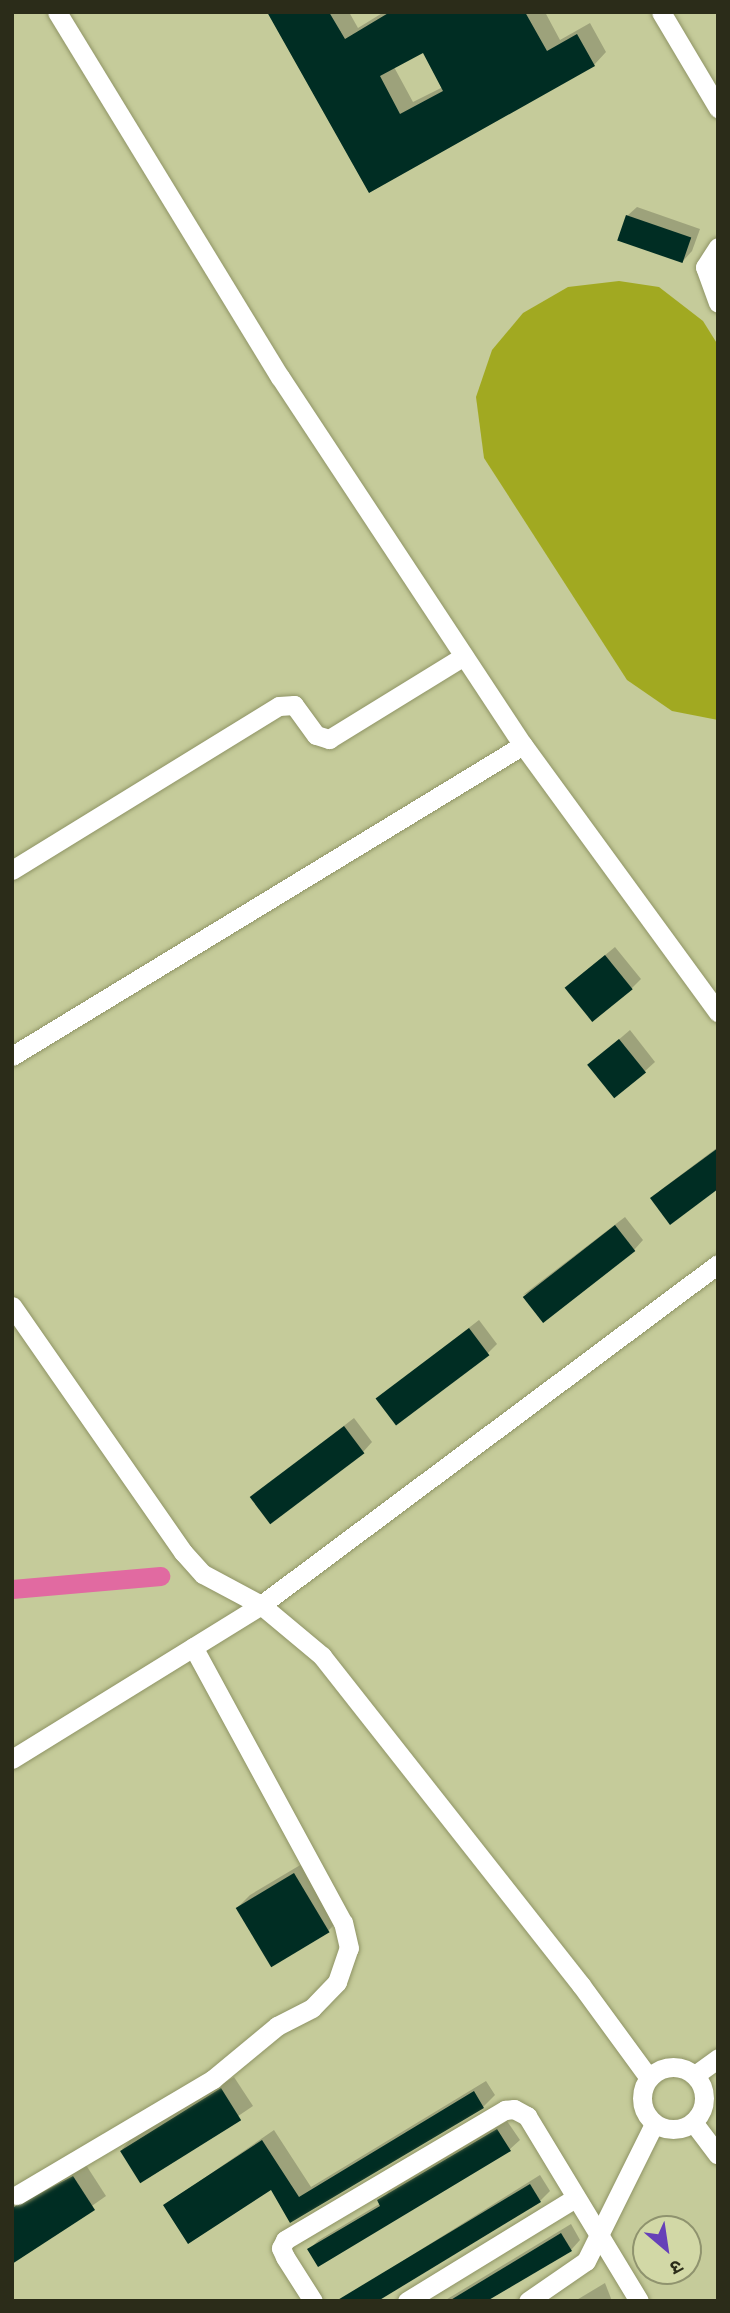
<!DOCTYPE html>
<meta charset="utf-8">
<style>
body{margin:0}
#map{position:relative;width:730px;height:2313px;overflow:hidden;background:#c5cb9a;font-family:"Crimson Pro","Noto Sans Devanagari",serif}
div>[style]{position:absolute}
.green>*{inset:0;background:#a1a921}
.shadow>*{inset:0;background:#0003}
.canal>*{height:19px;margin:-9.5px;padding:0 9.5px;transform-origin:9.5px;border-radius:9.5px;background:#e16aa1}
.building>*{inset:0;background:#002d23;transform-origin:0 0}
.roads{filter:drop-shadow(0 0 2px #8f9465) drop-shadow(0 0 2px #8f9465)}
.minor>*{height:19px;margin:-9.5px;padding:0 9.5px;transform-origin:9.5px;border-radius:9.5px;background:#fff}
.minor>.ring{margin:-9.5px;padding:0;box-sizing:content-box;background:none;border:19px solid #fff;border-radius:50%}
span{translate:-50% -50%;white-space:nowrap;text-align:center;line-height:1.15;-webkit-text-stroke:7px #d2d8a6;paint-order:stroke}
.frame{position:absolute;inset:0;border:14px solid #2b2c19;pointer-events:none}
.north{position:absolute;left:632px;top:2215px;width:70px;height:70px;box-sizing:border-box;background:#d2d8a6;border:2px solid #8f936e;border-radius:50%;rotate:151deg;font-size:19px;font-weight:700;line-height:28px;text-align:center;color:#2b2c19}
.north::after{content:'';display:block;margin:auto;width:24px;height:32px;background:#6640b8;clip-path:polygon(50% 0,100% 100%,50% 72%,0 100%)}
</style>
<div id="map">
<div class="green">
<div style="clip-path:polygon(619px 281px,659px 287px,703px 321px,718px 345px,718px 720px,672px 711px,627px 680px,484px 458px,476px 397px,492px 350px,523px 313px,568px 287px)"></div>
</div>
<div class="shadow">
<div style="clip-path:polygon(evenodd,269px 12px,349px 12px,358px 28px,384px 12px,545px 12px,560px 40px,590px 23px,606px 52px,594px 65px,370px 190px,269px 12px,424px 51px,443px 87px,413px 102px,394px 67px,424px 51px)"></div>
<div style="clip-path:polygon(637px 207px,700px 229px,692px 251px,683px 261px,627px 216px)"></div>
<div style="clip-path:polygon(615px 947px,641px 979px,632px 988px,577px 978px)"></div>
<div style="clip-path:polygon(630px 1030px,655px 1062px,645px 1071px,589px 1065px)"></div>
<div style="clip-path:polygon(718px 1147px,718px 1187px,652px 1198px,662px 1189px)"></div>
<div style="clip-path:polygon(625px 1217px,643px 1240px,634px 1250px,523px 1295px)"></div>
<div style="clip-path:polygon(479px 1320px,497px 1344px,488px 1353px,377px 1399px)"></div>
<div style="clip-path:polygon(354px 1418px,372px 1442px,363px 1452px,252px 1497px)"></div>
<div style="clip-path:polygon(307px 1861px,341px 1918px,328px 1931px,237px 1908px,250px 1895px)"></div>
<div style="clip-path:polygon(234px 2077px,253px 2106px,142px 2181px,122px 2149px,134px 2136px)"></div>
<div style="clip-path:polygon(486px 2081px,495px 2095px,483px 2107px,290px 2221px,271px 2188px,165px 2205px,274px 2130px,311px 2187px)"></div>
<div style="clip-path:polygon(507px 2121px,520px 2140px,510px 2149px,318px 2265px,309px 2249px,319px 2240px,381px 2203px,389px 2191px)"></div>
<div style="clip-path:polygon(86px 2165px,106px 2196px,12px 2262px,12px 2207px)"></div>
<div style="clip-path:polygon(540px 2175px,550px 2191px,540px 2201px,339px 2301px)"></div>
<div style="clip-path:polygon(571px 2224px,580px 2240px,571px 2250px,486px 2301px,444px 2301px)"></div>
<div style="clip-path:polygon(605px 2283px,612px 2301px,575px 2301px)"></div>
</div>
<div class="canal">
<div style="left:12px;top:1589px;width:149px;rotate:-5deg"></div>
</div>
<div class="building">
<div style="clip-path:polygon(evenodd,267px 12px,329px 12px,345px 39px,390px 12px,525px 12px,547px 51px,577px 34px,595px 66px,369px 193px,267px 12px,423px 53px,443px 91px,400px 114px,380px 76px,423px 53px)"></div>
<div style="left:626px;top:215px;width:69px;height:27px;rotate:19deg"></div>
<div style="left:605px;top:955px;width:44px;height:52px;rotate:51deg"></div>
<div style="left:619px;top:1039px;width:43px;height:41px;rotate:51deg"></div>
<div style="clip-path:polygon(718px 1148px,718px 1189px,670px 1225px,650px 1198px)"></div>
<div style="left:615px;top:1225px;width:33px;height:117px;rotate:52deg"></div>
<div style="left:469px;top:1328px;width:34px;height:117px;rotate:53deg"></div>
<div style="left:344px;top:1426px;width:34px;height:118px;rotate:53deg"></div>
<div style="left:294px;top:1873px;width:69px;height:68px;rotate:59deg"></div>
<div style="left:221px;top:2088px;width:38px;height:119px;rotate:58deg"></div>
<div style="clip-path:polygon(474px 2091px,484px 2108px,290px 2223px,271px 2190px,188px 2244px,163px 2205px,262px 2140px,299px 2197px)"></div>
<div style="clip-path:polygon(497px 2129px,511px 2151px,318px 2267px,307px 2249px,380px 2206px,377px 2200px)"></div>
<div style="clip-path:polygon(73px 2176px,95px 2210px,12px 2264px,12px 2208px)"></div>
<div style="clip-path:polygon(530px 2184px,541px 2202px,434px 2267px,378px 2301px,336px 2301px)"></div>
<div style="clip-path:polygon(561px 2233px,572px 2251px,487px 2301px,449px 2301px)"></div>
</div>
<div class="roads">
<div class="minor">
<div style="left:57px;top:12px;width:428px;rotate:58.6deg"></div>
<div style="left:280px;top:377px;width:441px;rotate:56.6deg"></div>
<div style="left:523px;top:745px;width:331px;rotate:53.9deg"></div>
<div style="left:661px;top:12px;width:112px;rotate:59.3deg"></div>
<div style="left:718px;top:247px;width:24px;rotate:123deg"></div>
<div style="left:705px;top:267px;width:38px;rotate:70deg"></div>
<div style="left:12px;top:870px;width:313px;rotate:-31.6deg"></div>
<div style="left:279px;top:706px;width:15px;rotate:-4deg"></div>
<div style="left:294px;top:705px;width:37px;rotate:54deg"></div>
<div style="left:316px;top:735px;width:14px;rotate:17deg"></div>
<div style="left:329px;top:739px;width:158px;rotate:-31.6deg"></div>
<div style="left:12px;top:1056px;width:598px;rotate:-31.33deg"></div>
<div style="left:12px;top:1306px;width:300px;rotate:55.2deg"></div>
<div style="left:183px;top:1552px;width:30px;rotate:48deg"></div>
<div style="left:203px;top:1574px;width:66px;rotate:28.1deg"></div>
<div style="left:261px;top:1605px;width:80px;rotate:39.9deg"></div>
<div style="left:322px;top:1656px;width:419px;rotate:51.8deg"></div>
<div style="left:581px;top:1985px;width:115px;rotate:53.8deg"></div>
<div style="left:12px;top:1759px;width:293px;rotate:-31.7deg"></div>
<div style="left:261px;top:1605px;width:570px;rotate:-36.73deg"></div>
<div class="ring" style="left:642px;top:2067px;width:43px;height:43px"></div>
<div style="left:695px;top:2075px;width:29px;rotate:-36deg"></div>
<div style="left:693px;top:2122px;width:41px;rotate:52.9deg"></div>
<div style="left:17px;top:2195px;width:228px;rotate:-30.6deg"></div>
<div style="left:213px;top:2079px;width:83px;rotate:-39.6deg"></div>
<div style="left:277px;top:2026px;width:39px;rotate:-27deg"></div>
<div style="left:312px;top:2008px;width:36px;rotate:-46deg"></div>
<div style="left:337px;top:1982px;width:36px;rotate:-71deg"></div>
<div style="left:349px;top:1948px;width:26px;rotate:-103deg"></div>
<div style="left:343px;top:1923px;width:314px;rotate:-118.5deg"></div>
<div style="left:313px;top:2301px;width:52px;rotate:-122.5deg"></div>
<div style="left:285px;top:2257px;width:10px;rotate:-114deg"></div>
<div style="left:281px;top:2248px;width:9px;rotate:-63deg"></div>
<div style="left:285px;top:2240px;width:256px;rotate:-30.6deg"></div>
<div style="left:505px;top:2110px;width:9px;rotate:-6deg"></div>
<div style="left:514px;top:2109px;width:15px;rotate:28deg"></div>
<div style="left:527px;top:2116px;width:216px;rotate:58.8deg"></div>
<div style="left:407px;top:2301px;width:197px;rotate:-31.5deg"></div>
<div style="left:528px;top:2301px;width:70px;rotate:-34.6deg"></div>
<div style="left:586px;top:2261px;width:153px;rotate:-63.6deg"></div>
</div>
</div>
<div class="frame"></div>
<div class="north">उ</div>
</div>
